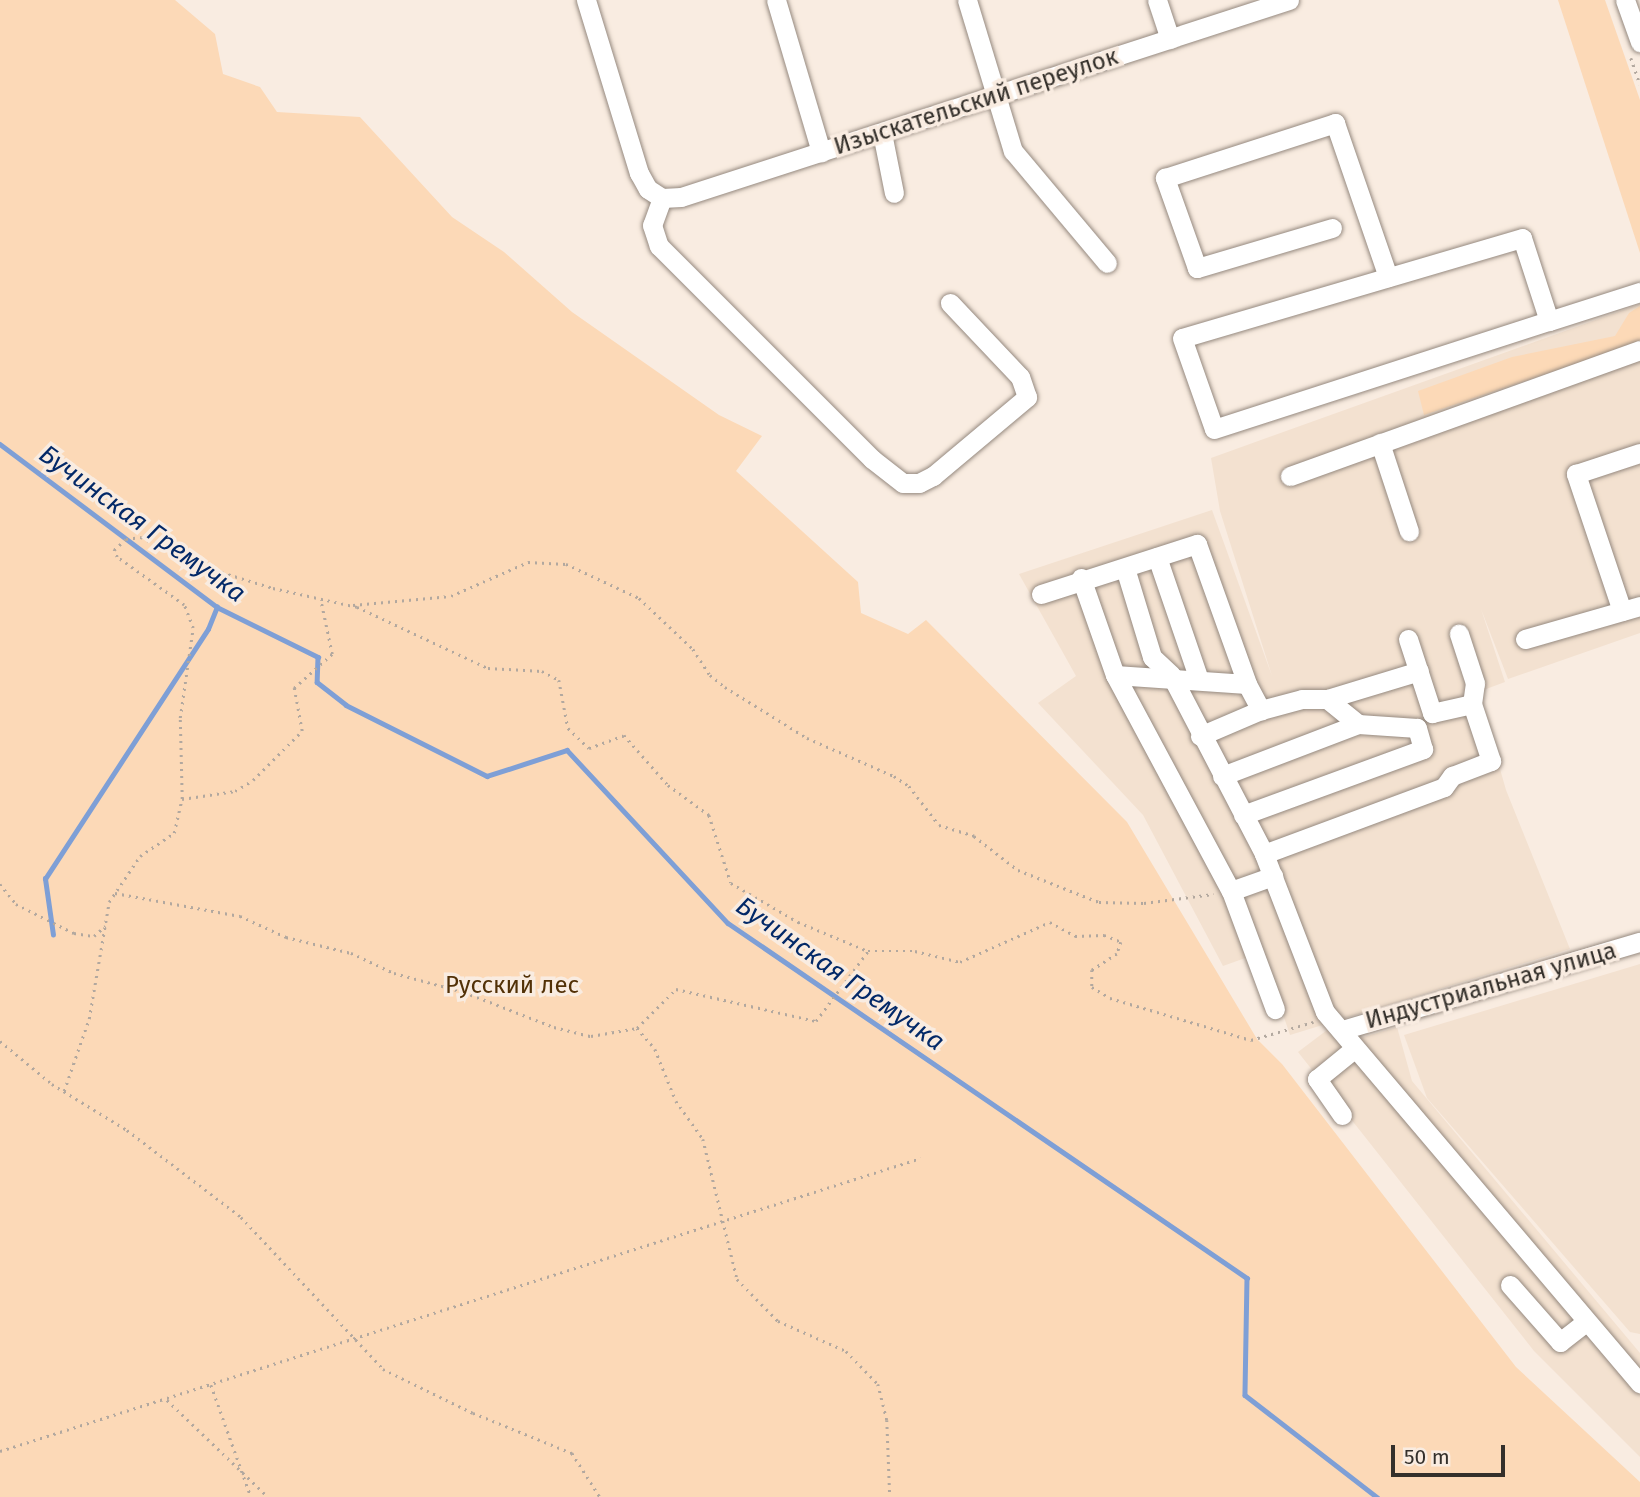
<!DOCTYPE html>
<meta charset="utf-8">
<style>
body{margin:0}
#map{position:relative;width:1640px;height:1497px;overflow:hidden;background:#f9ece1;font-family:"Fira Sans",sans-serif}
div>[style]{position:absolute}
.built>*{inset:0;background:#f3e1d0}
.green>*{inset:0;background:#fcd9b7}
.stream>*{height:4.5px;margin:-2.25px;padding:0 2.25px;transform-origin:2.25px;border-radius:2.25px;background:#7e9fd6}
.path>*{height:2.5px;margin-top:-1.25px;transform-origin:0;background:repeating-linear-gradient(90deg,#b2a89f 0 2px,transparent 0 7px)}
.roads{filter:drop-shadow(0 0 2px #95897f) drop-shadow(0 0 2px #95897f)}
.minor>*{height:19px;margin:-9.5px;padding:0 9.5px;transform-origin:9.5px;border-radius:9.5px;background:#fff}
span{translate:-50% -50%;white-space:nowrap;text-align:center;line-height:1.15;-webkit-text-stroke:7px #f9ece1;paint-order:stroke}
.street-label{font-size:24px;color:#34302b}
.park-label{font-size:24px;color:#523107}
.water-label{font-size:26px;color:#032968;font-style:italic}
.scale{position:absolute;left:1391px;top:1445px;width:114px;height:32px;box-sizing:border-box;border:4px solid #34302b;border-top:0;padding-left:9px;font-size:21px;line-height:24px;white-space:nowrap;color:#34302b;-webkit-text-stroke:5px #f9ece1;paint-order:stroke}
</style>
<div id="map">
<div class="built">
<div style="clip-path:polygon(1640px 304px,1640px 633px,1508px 679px,1481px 609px,1505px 682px,1478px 692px,1506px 790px,1570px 949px,1290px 1035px,1262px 952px,1223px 966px,1143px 815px,1038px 703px,1076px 676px,1019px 574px,1212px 510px,1272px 676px,1220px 511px,1211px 458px)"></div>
<div style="clip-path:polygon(1640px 964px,1640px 1334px,1630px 1332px,1427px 1098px,1404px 1035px)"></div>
<div style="clip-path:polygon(1331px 1027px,1344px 1043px,1397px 1027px,1412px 1081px,1640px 1353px,1640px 1457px,1534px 1351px,1298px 1052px)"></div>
</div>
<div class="green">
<div style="clip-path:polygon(0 0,175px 0,215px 34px,223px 74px,260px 87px,277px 112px,360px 117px,452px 217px,504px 252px,572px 312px,719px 415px,762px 436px,736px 471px,858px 582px,861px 613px,908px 634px,926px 620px,1127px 822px,1257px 1039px,1282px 1064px,1516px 1367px,1640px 1482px,1640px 1497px,0 1497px)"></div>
<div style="clip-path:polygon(1558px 0,1605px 0,1640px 100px,1640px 253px)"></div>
<div style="clip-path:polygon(1640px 306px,1640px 342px,1424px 415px,1418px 391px,1512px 357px,1615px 336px,1629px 313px)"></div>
</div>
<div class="stream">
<div style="left:0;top:444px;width:271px;rotate:36.9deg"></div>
<div style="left:217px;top:607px;width:113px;rotate:26.3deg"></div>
<div style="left:318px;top:657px;width:25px;rotate:92deg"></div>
<div style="left:317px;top:682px;width:37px;rotate:38deg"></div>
<div style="left:346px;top:705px;width:158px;rotate:26.7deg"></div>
<div style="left:487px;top:776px;width:84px;rotate:-18deg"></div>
<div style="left:567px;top:750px;width:236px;rotate:47.1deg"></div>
<div style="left:728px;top:923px;width:629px;rotate:34.37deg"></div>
<div style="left:1247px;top:1278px;width:117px;rotate:91deg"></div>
<div style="left:1245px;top:1395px;width:167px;rotate:37.7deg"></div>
<div style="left:53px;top:935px;width:57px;rotate:-98.1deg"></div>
<div style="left:45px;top:879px;width:298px;rotate:-56.9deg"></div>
<div style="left:208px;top:629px;width:24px;rotate:-68deg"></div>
</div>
<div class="path">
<div style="left:1631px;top:58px;width:28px;rotate:71deg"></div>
<div style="left:353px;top:605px;width:98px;rotate:-5.2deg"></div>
<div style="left:451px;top:596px;width:84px;rotate:-23.8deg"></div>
<div style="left:528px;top:562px;width:38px;rotate:3deg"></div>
<div style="left:566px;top:564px;width:81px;rotate:25deg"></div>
<div style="left:639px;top:598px;width:74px;rotate:43.4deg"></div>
<div style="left:693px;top:649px;width:31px;rotate:57deg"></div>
<div style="left:710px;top:675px;width:19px;rotate:39deg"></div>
<div style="left:725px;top:687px;width:97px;rotate:31.9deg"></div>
<div style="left:807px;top:738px;width:95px;rotate:23.6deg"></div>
<div style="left:894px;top:776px;width:18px;rotate:34deg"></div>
<div style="left:909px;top:786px;width:49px;rotate:52.4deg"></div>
<div style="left:939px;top:825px;width:37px;rotate:17deg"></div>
<div style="left:974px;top:836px;width:56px;rotate:37.7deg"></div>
<div style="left:1018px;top:870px;width:87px;rotate:21.6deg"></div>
<div style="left:1099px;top:902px;width:45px;rotate:1.3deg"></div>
<div style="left:1144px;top:903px;width:70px;rotate:-7.4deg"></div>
<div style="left:182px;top:799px;width:81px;rotate:-91.4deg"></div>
<div style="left:180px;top:718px;width:91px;rotate:-81.8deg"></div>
<div style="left:193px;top:628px;width:25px;rotate:-111deg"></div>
<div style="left:184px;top:605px;width:82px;rotate:-144.4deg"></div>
<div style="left:117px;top:557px;width:8px;rotate:-113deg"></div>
<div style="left:114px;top:550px;width:16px;rotate:-43deg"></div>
<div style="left:126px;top:539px;width:15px;rotate:-8deg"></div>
<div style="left:141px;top:537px;width:60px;rotate:26.6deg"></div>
<div style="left:195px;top:564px;width:82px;rotate:17.1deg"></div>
<div style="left:273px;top:588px;width:86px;rotate:12.7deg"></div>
<div style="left:357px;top:607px;width:145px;rotate:25deg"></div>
<div style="left:488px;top:668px;width:54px;rotate:3.2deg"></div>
<div style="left:542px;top:671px;width:19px;rotate:28deg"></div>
<div style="left:559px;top:680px;width:49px;rotate:79.4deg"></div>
<div style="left:568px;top:728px;width:29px;rotate:44deg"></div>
<div style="left:589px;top:748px;width:37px;rotate:-20deg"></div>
<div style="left:624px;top:735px;width:67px;rotate:48.7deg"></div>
<div style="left:668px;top:785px;width:51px;rotate:36.2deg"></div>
<div style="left:709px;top:815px;width:71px;rotate:72.1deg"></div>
<div style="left:731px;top:883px;width:78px;rotate:30.2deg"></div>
<div style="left:798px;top:922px;width:76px;rotate:22.5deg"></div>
<div style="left:0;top:884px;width:26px;rotate:51deg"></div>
<div style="left:16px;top:904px;width:65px;rotate:26.6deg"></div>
<div style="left:74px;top:933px;width:20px;rotate:9deg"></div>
<div style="left:94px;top:936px;width:15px;rotate:-42deg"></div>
<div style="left:115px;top:893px;width:127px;rotate:10.4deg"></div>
<div style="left:240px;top:916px;width:51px;rotate:24.5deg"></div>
<div style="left:286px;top:937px;width:67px;rotate:13.8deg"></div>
<div style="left:351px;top:953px;width:47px;rotate:24.9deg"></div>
<div style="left:394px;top:973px;width:73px;rotate:15.2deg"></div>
<div style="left:464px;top:992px;width:97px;rotate:21.3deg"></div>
<div style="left:554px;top:1027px;width:38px;rotate:14deg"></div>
<div style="left:591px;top:1036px;width:47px;rotate:-9.9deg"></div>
<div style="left:637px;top:1028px;width:55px;rotate:-45deg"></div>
<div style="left:676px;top:989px;width:144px;rotate:12.9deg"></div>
<div style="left:816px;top:1021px;width:87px;rotate:-53.4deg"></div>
<div style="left:868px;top:951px;width:47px"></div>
<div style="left:915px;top:951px;width:46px;rotate:13.7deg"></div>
<div style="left:960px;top:962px;width:98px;rotate:-24deg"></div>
<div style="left:1050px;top:922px;width:29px;rotate:29deg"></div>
<div style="left:1075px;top:936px;width:29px;rotate:-2deg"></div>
<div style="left:1104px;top:935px;width:18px;rotate:22deg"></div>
<div style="left:1121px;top:942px;width:13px;rotate:108deg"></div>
<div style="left:1117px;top:954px;width:30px;rotate:147deg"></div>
<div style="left:1092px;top:970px;width:17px;rotate:90deg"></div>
<div style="left:1092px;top:987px;width:21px;rotate:31deg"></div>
<div style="left:1110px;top:998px;width:147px;rotate:16.6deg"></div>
<div style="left:1251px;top:1040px;width:65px;rotate:-16.2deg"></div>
<div style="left:637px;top:1028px;width:28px;rotate:49deg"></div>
<div style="left:655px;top:1049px;width:56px;rotate:68deg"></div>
<div style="left:676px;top:1101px;width:47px;rotate:54.6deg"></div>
<div style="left:703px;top:1139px;width:144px;rotate:76.3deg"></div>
<div style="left:737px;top:1279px;width:59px;rotate:45.7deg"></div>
<div style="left:778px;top:1321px;width:74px;rotate:23.8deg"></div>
<div style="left:846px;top:1351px;width:46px;rotate:45.9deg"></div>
<div style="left:878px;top:1384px;width:37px;rotate:76deg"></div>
<div style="left:887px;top:1420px;width:77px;rotate:87.8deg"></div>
<div style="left:0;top:1041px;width:67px;rotate:39.6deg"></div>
<div style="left:52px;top:1084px;width:88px;rotate:31.5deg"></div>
<div style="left:127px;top:1130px;width:143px;rotate:37.3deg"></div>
<div style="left:241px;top:1217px;width:208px;rotate:46.9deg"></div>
<div style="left:383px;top:1369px;width:100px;rotate:26.1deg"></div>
<div style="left:473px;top:1413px;width:107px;rotate:22deg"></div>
<div style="left:572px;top:1453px;width:52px;rotate:57.5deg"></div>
<div style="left:64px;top:1091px;width:76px;rotate:-70.9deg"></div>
<div style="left:89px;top:1019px;width:119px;rotate:-80.3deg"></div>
<div style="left:109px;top:902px;width:55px;rotate:-56deg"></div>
<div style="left:140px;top:856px;width:41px;rotate:-34.1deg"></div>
<div style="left:174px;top:833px;width:35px;rotate:-77deg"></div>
<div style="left:182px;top:799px;width:54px;rotate:-8.6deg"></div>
<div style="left:235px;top:791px;width:21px;rotate:-31deg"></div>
<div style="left:253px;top:780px;width:69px;rotate:-45deg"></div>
<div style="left:302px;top:731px;width:44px;rotate:-100.5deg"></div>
<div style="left:294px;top:688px;width:51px;rotate:-41.8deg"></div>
<div style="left:332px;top:654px;width:53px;rotate:-101.9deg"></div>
<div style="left:211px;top:1385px;width:119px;rotate:70.3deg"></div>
<div style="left:167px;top:1400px;width:140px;rotate:43.8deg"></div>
<div style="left:0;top:1451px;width:966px;rotate:-17.65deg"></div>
</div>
<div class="roads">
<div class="minor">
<div style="left:586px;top:0;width:181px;rotate:73deg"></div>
<div style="left:639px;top:173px;width:18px;rotate:61deg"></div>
<div style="left:648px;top:189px;width:17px;rotate:33deg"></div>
<div style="left:776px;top:0;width:159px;rotate:73.5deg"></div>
<div style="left:967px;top:0;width:158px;rotate:73.1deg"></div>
<div style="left:1013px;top:151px;width:146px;rotate:50deg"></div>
<div style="left:1157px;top:0;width:41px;rotate:71.6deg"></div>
<div style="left:1625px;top:0;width:45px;rotate:70.3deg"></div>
<div style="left:882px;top:133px;width:61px;rotate:78.7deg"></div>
<div style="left:662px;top:198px;width:29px;rotate:110deg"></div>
<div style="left:652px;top:225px;width:22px;rotate:72deg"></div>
<div style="left:659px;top:246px;width:301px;rotate:45deg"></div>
<div style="left:872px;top:459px;width:39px;rotate:38deg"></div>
<div style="left:903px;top:483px;width:16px"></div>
<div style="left:919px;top:483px;width:16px;rotate:-27deg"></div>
<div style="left:933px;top:476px;width:123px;rotate:-40deg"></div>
<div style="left:1027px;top:397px;width:21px;rotate:-109deg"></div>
<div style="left:1020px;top:377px;width:102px;rotate:-133.4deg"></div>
<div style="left:662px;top:198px;width:19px;rotate:-3deg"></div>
<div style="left:681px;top:197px;width:639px;rotate:-17.95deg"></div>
<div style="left:1332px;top:228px;width:141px;rotate:163.5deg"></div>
<div style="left:1197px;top:268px;width:96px;rotate:-109.6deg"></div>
<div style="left:1165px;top:178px;width:179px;rotate:-17.9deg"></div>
<div style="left:1335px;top:123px;width:163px;rotate:71deg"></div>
<div style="left:1549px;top:321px;width:87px;rotate:-108deg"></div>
<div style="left:1522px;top:238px;width:354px;rotate:163.6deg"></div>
<div style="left:1182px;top:338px;width:96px;rotate:70.6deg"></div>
<div style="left:1214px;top:429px;width:352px;rotate:-17.9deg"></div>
<div style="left:1549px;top:321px;width:96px;rotate:-17.7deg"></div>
<div style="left:1380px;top:443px;width:93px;rotate:71.8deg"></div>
<div style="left:1290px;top:476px;width:372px;rotate:-19.8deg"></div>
<div style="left:1157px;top:557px;width:130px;rotate:71.1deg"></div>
<div style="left:1125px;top:568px;width:93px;rotate:73.1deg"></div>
<div style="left:1152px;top:657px;width:26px;rotate:43deg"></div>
<div style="left:1171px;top:675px;width:202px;rotate:62.5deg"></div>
<div style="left:1264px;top:854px;width:169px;rotate:68.9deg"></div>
<div style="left:1325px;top:1012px;width:487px;rotate:49.7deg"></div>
<div style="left:1081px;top:578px;width:103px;rotate:70.7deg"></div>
<div style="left:1115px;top:675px;width:245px;rotate:61.8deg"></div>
<div style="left:1231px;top:891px;width:126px;rotate:69.6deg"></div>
<div style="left:1041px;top:594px;width:164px;rotate:-17.8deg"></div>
<div style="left:1197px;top:544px;width:149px;rotate:70.3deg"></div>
<div style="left:1622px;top:611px;width:145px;rotate:-108.6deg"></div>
<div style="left:1576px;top:474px;width:67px;rotate:-18.2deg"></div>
<div style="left:1408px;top:639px;width:78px;rotate:72deg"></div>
<div style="left:1432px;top:713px;width:41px;rotate:-12.7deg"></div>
<div style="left:1525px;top:639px;width:120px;rotate:-16deg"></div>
<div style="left:1115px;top:675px;width:132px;rotate:3.9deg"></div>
<div style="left:1247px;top:684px;width:30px;rotate:62deg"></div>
<div style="left:1200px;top:736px;width:66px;rotate:-23.1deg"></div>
<div style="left:1261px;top:710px;width:42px;rotate:-15deg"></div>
<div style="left:1302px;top:699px;width:25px"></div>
<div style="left:1327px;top:699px;width:96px;rotate:-16.9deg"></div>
<div style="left:1222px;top:776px;width:146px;rotate:-20.9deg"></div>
<div style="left:1243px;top:815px;width:192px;rotate:-20.1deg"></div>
<div style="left:1423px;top:749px;width:22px;rotate:-106deg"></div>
<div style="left:1417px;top:728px;width:59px;rotate:-176.1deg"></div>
<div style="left:1358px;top:724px;width:40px;rotate:-141deg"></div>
<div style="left:1264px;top:854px;width:192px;rotate:-20.4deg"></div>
<div style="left:1444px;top:787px;width:14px;rotate:-54deg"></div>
<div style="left:1452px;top:776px;width:42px;rotate:-21deg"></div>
<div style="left:1491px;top:761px;width:60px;rotate:-108.4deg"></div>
<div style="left:1472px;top:704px;width:21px;rotate:-82deg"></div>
<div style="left:1475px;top:683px;width:52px;rotate:-108.1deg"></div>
<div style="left:1231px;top:891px;width:45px;rotate:-19.7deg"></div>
<div style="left:1342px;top:1030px;width:311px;rotate:-16.5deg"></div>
<div style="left:1342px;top:1115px;width:44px;rotate:-124.8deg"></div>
<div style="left:1317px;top:1079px;width:49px;rotate:-39.2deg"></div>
<div style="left:1510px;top:1285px;width:76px;rotate:48.7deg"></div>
<div style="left:1560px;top:1342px;width:33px;rotate:-38deg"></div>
</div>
</div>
<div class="street-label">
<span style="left:976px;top:102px;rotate:-18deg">Изыскательский переулок</span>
<span style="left:1491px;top:986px;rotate:-16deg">Индустриальная улица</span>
</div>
<div class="park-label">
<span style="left:512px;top:986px">Русский лес</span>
</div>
<div class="water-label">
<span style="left:142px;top:524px;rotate:36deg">Бучинская Гремучка</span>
<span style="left:840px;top:974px;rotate:35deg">Бучинская Гремучка</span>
</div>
<div class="scale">50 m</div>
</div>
